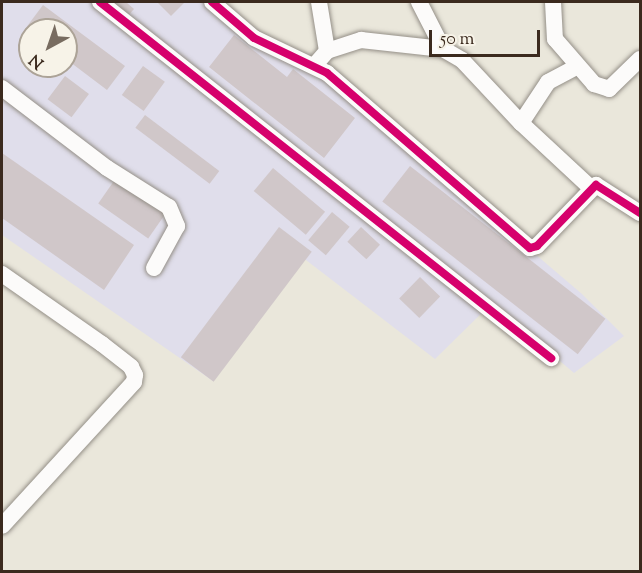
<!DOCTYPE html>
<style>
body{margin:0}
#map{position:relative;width:642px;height:573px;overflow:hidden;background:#eae7db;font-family:"Sorts Mill Goudy",serif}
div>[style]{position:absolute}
.built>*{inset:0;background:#e0deeb}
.building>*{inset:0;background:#d0c7c9;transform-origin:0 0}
.roads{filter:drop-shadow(0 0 2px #948f87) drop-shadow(0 0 2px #948f87)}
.minor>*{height:16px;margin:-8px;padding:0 8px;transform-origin:8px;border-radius:8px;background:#fcfbfa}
.cycleway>*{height:8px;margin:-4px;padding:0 4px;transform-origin:4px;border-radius:4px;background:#d6006c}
span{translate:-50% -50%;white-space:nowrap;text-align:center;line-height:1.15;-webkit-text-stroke:4.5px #f7f3e8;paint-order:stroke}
.frame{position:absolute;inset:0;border:3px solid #3b2a1e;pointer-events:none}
.north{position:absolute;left:18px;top:18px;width:60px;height:60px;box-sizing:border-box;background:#f7f3e8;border:2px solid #aca397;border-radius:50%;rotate:220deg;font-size:16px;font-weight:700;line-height:24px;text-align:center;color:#3b2a1e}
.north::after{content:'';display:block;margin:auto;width:21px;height:27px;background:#786c60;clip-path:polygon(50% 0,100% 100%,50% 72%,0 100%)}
.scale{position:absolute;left:429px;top:30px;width:111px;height:27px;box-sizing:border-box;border:3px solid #3b2a1e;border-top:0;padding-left:8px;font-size:18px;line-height:21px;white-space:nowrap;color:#3b2a1e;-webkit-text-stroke:4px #f7f3e8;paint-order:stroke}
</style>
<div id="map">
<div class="built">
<div style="clip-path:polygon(evenodd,2px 2px,208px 2px,325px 75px,582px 294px,624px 336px,574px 373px,492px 303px,435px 359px,302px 257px,213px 381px,2px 235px,2px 2px,30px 30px,66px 30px,66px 66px,30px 66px,30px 30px)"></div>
</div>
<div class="building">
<div style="clip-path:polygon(109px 2px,126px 2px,134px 9px,127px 17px)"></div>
<div style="clip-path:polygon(157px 2px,185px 2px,171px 16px)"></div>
<div style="clip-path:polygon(43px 5px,125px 66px,107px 90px,66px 59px,66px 30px,30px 32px,25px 29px)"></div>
<div style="clip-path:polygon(234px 35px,287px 77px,293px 69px,355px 118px,324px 158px,209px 67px)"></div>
<div style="left:143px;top:66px;width:27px;height:36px;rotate:36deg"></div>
<div style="left:65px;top:76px;width:30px;height:29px;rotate:37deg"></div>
<div style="left:145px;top:115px;width:93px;height:16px;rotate:37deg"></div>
<div style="clip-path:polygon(2px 153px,134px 245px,104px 290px,2px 218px)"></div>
<div style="left:410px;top:166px;width:248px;height:45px;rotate:38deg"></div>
<div style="left:273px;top:168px;width:68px;height:30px;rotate:40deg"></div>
<div style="left:116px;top:178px;width:61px;height:31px;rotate:35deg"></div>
<div style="left:332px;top:212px;width:23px;height:37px;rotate:40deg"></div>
<div style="left:279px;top:227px;width:41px;height:163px;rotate:37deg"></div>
<div style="left:361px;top:227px;width:26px;height:20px;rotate:43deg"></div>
<div style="left:420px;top:277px;width:28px;height:30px;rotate:44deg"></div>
</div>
<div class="roads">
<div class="minor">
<div style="left:100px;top:2px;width:575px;rotate:38.29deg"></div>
<div style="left:212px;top:2px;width:55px;rotate:40.6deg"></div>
<div style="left:254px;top:38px;width:81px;rotate:25.6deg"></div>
<div style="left:327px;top:73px;width:268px;rotate:40.8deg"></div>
<div style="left:530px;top:248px;width:7px;rotate:-16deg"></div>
<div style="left:537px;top:246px;width:85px;rotate:-46deg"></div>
<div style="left:596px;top:185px;width:52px;rotate:32.5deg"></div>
<div style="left:319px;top:2px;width:50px;rotate:80.7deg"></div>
<div style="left:419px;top:2px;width:53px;rotate:62.9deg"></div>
<div style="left:553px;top:2px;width:37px;rotate:87deg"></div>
<div style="left:555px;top:39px;width:60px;rotate:49.1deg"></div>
<div style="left:594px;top:84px;width:16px;rotate:18deg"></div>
<div style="left:609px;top:89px;width:43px;rotate:-44.1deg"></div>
<div style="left:314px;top:66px;width:20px;rotate:-49deg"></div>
<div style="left:327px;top:51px;width:36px;rotate:-18deg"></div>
<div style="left:361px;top:40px;width:82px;rotate:6.3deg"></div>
<div style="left:443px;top:49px;width:22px;rotate:30deg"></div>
<div style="left:462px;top:60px;width:86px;rotate:46.9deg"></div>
<div style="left:521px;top:123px;width:96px;rotate:42.9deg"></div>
<div style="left:2px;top:88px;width:132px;rotate:37.3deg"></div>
<div style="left:107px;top:168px;width:73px;rotate:32.2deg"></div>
<div style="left:169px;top:207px;width:21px;rotate:67deg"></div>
<div style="left:177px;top:226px;width:48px;rotate:118.7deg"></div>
<div style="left:521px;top:123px;width:49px;rotate:-56.6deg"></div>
<div style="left:548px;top:82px;width:32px;rotate:-28deg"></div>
<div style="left:2px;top:274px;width:122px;rotate:35deg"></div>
<div style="left:102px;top:344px;width:37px;rotate:38deg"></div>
<div style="left:131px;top:367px;width:9px;rotate:63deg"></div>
<div style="left:135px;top:375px;width:7px;rotate:98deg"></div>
<div style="left:134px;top:382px;width:195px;rotate:132.5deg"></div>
</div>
</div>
<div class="cycleway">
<div style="left:100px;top:2px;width:575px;rotate:38.29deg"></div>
<div style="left:212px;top:2px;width:55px;rotate:40.6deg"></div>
<div style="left:254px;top:38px;width:81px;rotate:25.6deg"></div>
<div style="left:327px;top:73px;width:268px;rotate:40.8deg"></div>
<div style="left:530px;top:248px;width:7px;rotate:-16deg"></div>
<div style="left:537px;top:246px;width:85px;rotate:-46deg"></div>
<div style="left:596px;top:185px;width:52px;rotate:32.5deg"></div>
</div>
<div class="frame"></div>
<div class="north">N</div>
<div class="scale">50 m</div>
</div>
